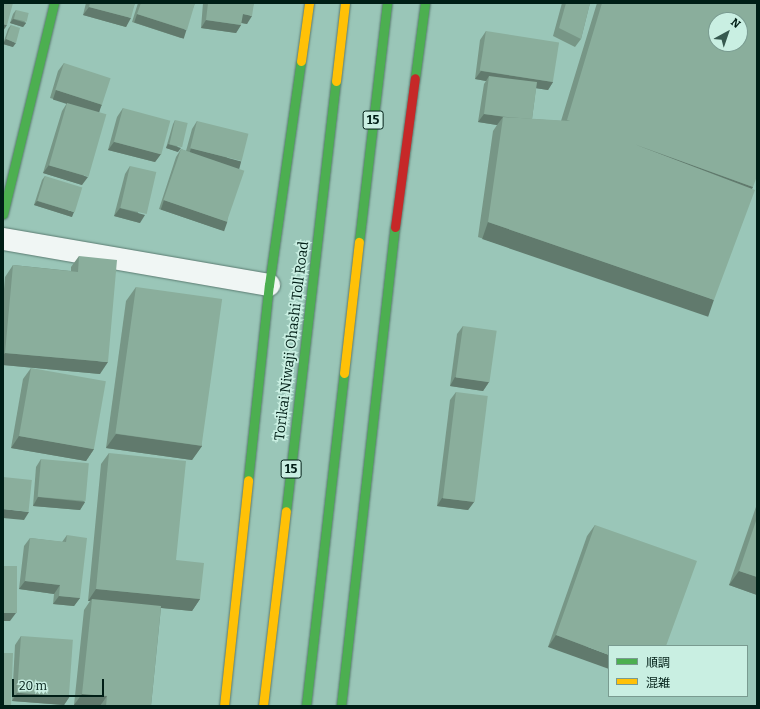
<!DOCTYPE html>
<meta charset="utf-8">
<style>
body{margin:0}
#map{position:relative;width:760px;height:709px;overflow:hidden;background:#9ac6b8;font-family:Bitter,"Noto Sans JP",serif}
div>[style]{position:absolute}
.roads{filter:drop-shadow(0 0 1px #5a7a70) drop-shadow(0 0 1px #5a7a70)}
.street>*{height:22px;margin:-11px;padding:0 11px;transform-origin:11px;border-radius:11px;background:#f0f6f4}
.fast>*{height:9px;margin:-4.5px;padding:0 4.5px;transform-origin:4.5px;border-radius:4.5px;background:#4caf50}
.slow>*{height:9px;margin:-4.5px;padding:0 4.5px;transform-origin:4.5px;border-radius:4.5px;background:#ffc107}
.jam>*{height:9px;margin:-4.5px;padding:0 4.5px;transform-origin:4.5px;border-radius:4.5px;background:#c62828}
.wall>*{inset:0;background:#779686}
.shaded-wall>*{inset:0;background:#617a6d;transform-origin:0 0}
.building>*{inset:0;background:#8aae9c;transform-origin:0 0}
span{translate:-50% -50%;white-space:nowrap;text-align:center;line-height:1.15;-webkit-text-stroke:3.5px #c9efe2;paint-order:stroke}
.shield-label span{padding:1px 3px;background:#c9efe2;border:1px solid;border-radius:3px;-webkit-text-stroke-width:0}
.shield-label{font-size:13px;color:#001e16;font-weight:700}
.street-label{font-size:14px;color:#001e16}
.frame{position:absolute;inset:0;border:4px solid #001e16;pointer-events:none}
.legend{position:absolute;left:608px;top:645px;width:140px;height:52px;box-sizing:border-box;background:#c9efe2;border:1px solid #799b90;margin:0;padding:5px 7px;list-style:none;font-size:12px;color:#001e16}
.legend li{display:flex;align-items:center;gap:8px;height:20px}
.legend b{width:20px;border:1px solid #799b90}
.north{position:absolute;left:708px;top:12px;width:40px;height:40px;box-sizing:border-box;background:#c9efe2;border:1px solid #799b90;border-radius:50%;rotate:40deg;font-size:11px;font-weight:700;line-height:16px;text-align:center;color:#001e16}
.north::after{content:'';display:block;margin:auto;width:14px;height:18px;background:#36594f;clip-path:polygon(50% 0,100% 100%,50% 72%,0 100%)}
.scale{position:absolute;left:12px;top:679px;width:92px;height:18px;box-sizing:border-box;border:2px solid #001e16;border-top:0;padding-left:5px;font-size:12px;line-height:14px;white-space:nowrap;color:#001e16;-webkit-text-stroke:3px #c9efe2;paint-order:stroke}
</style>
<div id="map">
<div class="roads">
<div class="street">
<div style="left:3px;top:239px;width:270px;rotate:9.8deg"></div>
</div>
<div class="fast">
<div style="left:415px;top:78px;width:76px;rotate:-82.4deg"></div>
<div style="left:3px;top:214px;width:217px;rotate:-76.4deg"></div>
<div style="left:359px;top:242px;width:241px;rotate:-83.3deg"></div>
<div style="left:248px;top:480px;width:196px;rotate:-83.9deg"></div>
<div style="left:269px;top:285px;width:226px;rotate:-81.9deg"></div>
<div style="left:286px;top:511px;width:433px;rotate:-83.4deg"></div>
<div style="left:306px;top:706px;width:335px;rotate:-83.5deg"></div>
<div style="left:341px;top:706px;width:482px;rotate:-83.6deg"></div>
</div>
<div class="slow">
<div style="left:301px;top:61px;width:59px;rotate:-82.1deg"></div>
<div style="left:336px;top:81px;width:79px;rotate:-83.4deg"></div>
<div style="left:344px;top:373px;width:132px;rotate:-83.5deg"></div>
<div style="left:224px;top:706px;width:227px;rotate:-83.9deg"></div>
<div style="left:263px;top:706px;width:196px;rotate:-83.3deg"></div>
</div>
<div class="jam">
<div style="left:395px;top:227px;width:150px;rotate:-82.4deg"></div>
</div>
</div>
<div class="wall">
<div style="clip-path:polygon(86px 3px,135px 3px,126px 27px,83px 15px)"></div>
<div style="clip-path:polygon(138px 3px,195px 3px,181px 38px,132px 22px)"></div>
<div style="clip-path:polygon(203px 3px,254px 3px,247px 24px,241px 23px,241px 25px,236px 33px,201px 28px)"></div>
<div style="clip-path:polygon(562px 3px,590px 3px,581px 39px,575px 47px,553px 36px)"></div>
<div style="clip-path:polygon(597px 3px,757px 3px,753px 187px,752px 189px,704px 314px,478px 237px,493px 131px,497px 125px,478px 122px,484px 84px,486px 81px,475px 79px,480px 40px,486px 31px,553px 82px,548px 90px,536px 88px,532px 119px,561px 121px)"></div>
<div style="clip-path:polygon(16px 10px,26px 23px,23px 27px,10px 23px,13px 14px)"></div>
<div style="clip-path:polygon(11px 25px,13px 47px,3px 44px,8px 29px)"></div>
<div style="clip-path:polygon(64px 63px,102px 105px,98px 111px,82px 185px,43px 173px,62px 111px,67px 103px,50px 98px,58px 71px)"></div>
<div style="clip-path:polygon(123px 108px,161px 154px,155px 162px,108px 150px,117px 117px)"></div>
<div style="clip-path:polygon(175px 120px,178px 152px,166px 148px,173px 124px)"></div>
<div style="clip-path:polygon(197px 121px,236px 168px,227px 222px,221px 230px,159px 209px,176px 157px,181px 149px,186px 151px,192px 129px)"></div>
<div style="clip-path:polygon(130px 166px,140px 223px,114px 216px,125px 174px)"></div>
<div style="clip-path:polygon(45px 176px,72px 217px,34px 205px,42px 180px)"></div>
<div style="clip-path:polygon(79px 256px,100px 374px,3px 365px,3px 301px,5px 277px,13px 265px,71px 271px,71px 267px)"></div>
<div style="clip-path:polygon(136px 287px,202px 446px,192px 460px,106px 448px,126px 301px)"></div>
<div style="clip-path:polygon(463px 326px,489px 382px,483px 391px,450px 386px,457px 334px)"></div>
<div style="clip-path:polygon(31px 368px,94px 449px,86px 461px,11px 448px,23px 379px)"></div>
<div style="clip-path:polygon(456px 392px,474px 502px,468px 510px,437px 506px,450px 400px)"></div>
<div style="clip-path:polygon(109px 453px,200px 599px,192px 611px,161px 608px,151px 706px,84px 706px,74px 705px,84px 610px,90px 601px,88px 601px,101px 464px)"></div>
<div style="clip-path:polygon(41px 459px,85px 502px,80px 510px,33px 506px,36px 467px)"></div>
<div style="clip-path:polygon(757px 504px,757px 595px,729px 585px)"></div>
<div style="clip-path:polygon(595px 525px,666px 646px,548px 647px,587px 536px)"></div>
<div style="clip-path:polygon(67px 535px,80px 598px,74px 606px,53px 604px,54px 594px,19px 589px,24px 546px,30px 538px,62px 542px)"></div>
<div style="clip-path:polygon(21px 636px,70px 696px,64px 705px,12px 701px,15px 645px)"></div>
</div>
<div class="shaded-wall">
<div style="clip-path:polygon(89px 7px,131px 18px,126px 27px,83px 15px)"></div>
<div style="left:137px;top:14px;width:52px;height:9px;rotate:18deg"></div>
<div style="clip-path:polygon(243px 14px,252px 16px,247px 24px,237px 22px)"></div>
<div style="clip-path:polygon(13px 19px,26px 23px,23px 27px,10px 23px)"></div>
<div style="clip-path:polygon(206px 20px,241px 25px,236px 33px,201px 28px)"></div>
<div style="clip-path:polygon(3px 24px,7px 25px,3px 31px)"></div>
<div style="clip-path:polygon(6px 39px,16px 43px,13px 47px,3px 44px)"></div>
<div style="clip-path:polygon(481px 71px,553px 82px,548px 90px,489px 81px,489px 76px,486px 81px,475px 79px)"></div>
<div style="left:56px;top:90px;width:48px;height:10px;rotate:18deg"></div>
<div style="clip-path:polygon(484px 114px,531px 121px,503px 117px,497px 125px,478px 122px)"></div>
<div style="clip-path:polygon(114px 142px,161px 154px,155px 162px,108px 150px)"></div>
<div style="clip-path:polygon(168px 144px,181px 148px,178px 152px,166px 148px)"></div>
<div style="clip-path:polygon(634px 144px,753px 187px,743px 201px)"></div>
<div style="left:191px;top:148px;width:52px;height:10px;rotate:15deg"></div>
<div style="clip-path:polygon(49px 165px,88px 177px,82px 185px,43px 173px)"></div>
<div style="left:164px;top:200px;width:67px;height:10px;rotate:19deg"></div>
<div style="clip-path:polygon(37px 201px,74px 212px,72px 217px,34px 205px)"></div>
<div style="clip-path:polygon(120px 208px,145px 215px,140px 223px,114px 216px)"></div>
<div style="left:488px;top:222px;width:239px;height:18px;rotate:19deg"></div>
<div style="clip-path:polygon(5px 353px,108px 362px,100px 374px,3px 365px,3px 356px)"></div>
<div style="clip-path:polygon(455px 377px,489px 382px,483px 391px,450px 386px)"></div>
<div style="clip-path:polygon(116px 434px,202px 446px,192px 460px,106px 448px)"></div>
<div style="clip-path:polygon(19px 436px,94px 449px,86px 461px,11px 448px)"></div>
<div style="clip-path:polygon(38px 497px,85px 502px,80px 510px,33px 506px)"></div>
<div style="clip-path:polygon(442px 498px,474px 502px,468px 510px,437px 506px)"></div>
<div style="clip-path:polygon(3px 509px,29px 512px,24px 520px,3px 518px)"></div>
<div style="clip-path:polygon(739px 571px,757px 577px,757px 595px,729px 585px)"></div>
<div style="clip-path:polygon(25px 581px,60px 585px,54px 594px,19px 589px)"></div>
<div style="clip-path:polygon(96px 589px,200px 599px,192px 611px,92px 601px,92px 599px,90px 601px,88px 601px)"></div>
<div style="clip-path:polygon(59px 596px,80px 598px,74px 606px,53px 604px)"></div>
<div style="clip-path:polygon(3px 613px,16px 613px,10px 621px,3px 621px)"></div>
<div style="clip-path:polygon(556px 635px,609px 655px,609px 669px,548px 647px)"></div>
<div style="clip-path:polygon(17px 693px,70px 696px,64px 705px,12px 701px)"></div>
<div style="clip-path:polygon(82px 694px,107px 696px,100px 706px,84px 706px,74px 705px)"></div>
</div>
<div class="building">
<div style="clip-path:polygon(3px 3px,13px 3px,7px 25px,3px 24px)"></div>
<div style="clip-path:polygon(90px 3px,135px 3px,131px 18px,89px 7px)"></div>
<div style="clip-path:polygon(141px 3px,195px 3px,187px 30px,137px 14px)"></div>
<div style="clip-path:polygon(208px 3px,254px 3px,252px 16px,243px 14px,241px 25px,206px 20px)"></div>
<div style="clip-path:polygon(566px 3px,590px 3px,581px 39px,559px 28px)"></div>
<div style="clip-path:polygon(evenodd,602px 3px,757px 3px,757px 176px,753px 187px,634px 144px,755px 190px,714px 300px,488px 222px,503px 117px,570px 121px,567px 120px,602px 3px,716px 20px,740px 20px,740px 44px,716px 44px,716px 20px)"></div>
<div style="left:16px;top:10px;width:13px;height:9px;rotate:13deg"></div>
<div style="clip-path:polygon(11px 25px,20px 28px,16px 43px,6px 39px)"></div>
<div style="left:486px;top:31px;width:74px;height:40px;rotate:9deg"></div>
<div style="left:64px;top:63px;width:49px;height:28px;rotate:18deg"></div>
<div style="clip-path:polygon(489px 76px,537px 82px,532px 119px,507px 117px,484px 114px)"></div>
<div style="left:67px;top:103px;width:41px;height:65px;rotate:16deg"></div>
<div style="left:123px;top:108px;width:49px;height:35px;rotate:15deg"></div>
<div style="left:175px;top:120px;width:13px;height:25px;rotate:13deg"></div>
<div style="left:197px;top:121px;width:53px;height:28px;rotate:14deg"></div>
<div style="left:181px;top:149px;width:67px;height:54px;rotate:19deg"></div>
<div style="left:130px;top:166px;width:27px;height:43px;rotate:13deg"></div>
<div style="left:45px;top:176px;width:39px;height:26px;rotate:17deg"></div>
<div style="clip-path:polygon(79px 256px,117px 260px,108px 362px,5px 353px,13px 265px,78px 272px)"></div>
<div style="left:136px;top:287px;width:87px;height:148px;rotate:8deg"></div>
<div style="left:463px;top:326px;width:34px;height:52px;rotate:8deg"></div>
<div style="left:31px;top:368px;width:76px;height:69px;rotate:10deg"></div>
<div style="left:456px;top:392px;width:32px;height:107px;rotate:7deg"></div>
<div style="clip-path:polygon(109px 453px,186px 461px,176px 560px,204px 563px,200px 599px,96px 589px)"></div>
<div style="left:41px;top:459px;width:48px;height:38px;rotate:5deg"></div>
<div style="left:3px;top:477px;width:29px;height:32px;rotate:6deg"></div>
<div style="clip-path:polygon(757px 518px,757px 577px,739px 571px)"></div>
<div style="clip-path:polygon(595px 525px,697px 561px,666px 646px,609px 646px,609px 655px,556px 635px)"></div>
<div style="clip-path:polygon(67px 535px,87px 538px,80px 598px,59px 596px,60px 585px,25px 581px,30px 538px,66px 542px)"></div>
<div style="left:3px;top:566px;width:14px;height:47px"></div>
<div style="clip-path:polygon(92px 599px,161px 606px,151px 706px,106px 706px,107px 696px,82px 694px)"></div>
<div style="left:21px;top:636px;width:52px;height:57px;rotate:4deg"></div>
<div style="clip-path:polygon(3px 653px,13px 653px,11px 706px,3px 705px)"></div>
</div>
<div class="shield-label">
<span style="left:373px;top:120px">15</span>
<span style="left:291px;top:469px">15</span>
</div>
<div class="street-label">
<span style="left:292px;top:341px;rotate:-83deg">Torikai Niwaji Ohashi Toll Road</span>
</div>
<div class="frame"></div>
<ul class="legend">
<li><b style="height:5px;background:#4caf50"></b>順調</li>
<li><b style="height:5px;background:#ffc107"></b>混雑</li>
</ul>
<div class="north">N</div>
<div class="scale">20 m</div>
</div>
